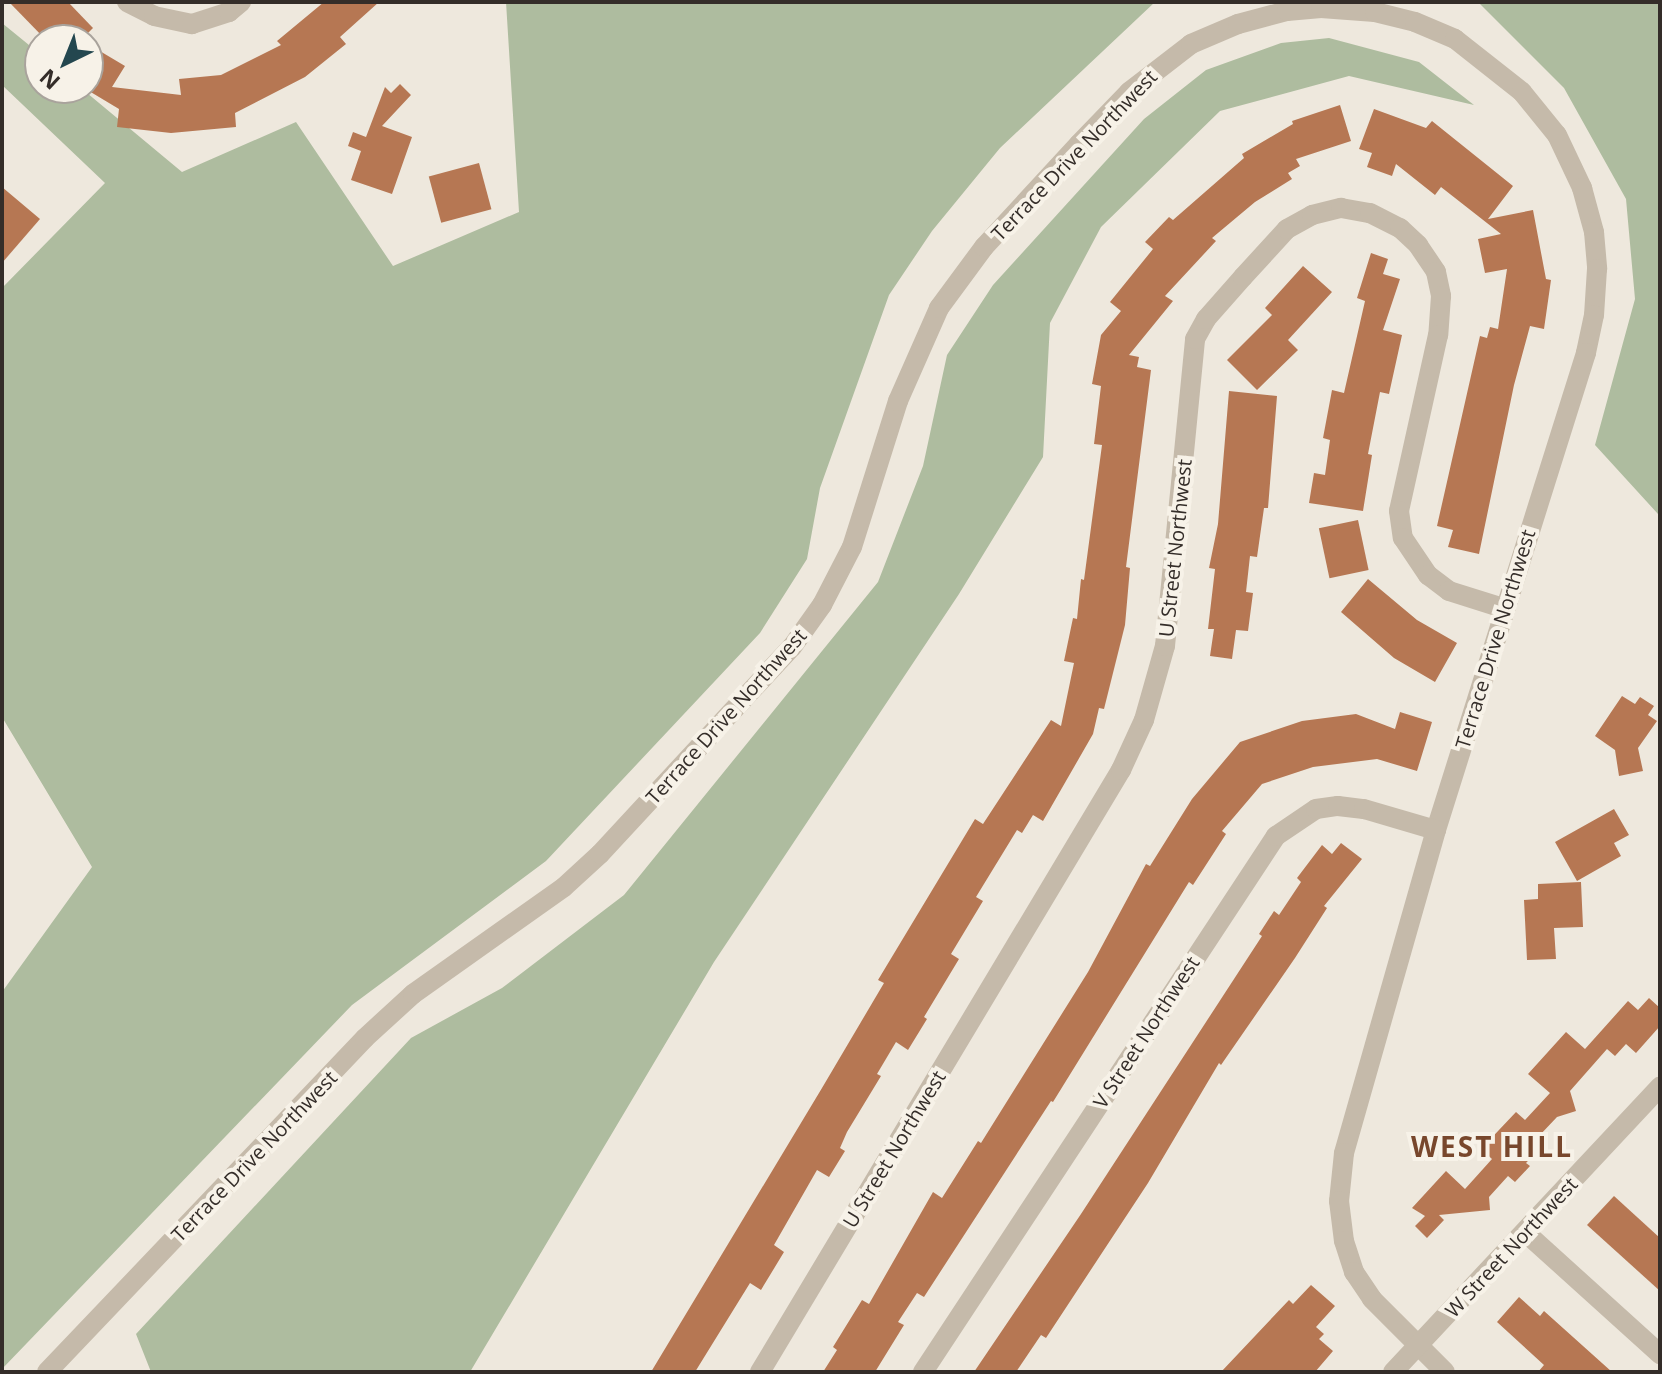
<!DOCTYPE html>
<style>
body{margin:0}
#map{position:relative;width:1662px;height:1374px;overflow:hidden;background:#eee8dd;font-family:"Open Sans",sans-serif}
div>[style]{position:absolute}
.green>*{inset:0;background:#aebc9f}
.building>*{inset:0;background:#b67753;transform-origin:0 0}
.minor>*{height:20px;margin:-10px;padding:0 10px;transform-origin:10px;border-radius:10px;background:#c5baaa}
span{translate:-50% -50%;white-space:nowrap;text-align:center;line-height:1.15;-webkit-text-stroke:8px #f7f2e8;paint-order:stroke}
.street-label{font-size:20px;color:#342d29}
.district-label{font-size:28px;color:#78472c;font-weight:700;letter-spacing:2px}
.frame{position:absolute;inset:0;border:4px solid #342d29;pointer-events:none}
.north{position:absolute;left:24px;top:24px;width:80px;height:80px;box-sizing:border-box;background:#f7f2e8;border:2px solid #a9a39c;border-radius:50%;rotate:223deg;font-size:22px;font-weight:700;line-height:32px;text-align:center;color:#342d29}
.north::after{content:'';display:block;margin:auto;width:28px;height:36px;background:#24474f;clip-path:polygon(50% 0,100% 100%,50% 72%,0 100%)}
</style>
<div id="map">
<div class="green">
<div style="clip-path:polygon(506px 2px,1155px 2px,1000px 148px,932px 231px,889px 295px,820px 488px,807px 559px,760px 633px,546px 861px,352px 1005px,2px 1369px,2px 992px,92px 867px,2px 717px,2px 288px,105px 183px,2px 85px,2px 23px,40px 54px,40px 88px,81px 88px,182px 172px,296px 122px,393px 266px,519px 212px)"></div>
<div style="clip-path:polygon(1478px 2px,1660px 2px,1658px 514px,1595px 445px,1635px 299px,1626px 199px,1564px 88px)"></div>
<div style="clip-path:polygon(1329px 38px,1419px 62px,1474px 105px,1349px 76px,1220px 111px,1101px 227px,1050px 323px,1043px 457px,959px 594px,714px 962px,470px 1372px,151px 1372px,136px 1334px,411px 1038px,502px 988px,624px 895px,878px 582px,923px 466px,947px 355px,993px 285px,1144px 119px,1206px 70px,1281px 43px)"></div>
</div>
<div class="building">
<div style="clip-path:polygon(9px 2px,68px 2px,93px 28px,81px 40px,46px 40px)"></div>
<div style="clip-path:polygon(324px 2px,379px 2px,340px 37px,346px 44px,305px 77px,235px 113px,236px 127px,171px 133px,117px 127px,119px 109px,84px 88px,88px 88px,88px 44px,125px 66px,112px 87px,181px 95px,179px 79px,221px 75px,281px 45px,277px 41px)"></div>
<div style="clip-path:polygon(400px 84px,411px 95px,382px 126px,412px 137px,392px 194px,351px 180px,361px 151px,348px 146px,353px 132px,366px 137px,385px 87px,391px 93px)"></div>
<div style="clip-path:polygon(1340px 105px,1351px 141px,1296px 159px,1300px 166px,1288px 173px,1292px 179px,1255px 202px,1212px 238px,1216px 241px,1165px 296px,1173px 301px,1129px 355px,1139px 357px,1137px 367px,1151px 370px,1126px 567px,1130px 568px,1125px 625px,1104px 709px,1099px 708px,1093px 734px,1043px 821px,1033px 815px,1022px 833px,1017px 830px,976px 897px,983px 901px,951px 954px,959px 959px,924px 1017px,927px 1019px,908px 1050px,896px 1042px,877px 1074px,881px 1076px,847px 1132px,840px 1148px,845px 1151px,829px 1177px,817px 1170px,774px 1245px,784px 1252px,761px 1290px,750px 1283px,695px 1372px,651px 1372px,822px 1088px,884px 983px,878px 980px,975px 819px,983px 824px,1051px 720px,1061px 726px,1074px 663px,1064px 661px,1073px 618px,1077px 619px,1081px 579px,1084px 580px,1102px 445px,1094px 444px,1101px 386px,1092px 384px,1101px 335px,1121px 311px,1110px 302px,1153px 249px,1145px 242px,1169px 217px,1173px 220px,1244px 158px,1242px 154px,1293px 124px,1292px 121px)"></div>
<div style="clip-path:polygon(1374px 109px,1426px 128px,1432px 121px,1513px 186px,1488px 219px,1533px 210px,1546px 279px,1551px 280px,1544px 329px,1530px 326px,1514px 385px,1479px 554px,1448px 547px,1453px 530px,1437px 526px,1480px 336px,1487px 338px,1490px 327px,1498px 329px,1507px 269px,1485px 273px,1478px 239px,1501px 234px,1441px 187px,1435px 195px,1396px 164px,1392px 176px,1367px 167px,1372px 153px,1359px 149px)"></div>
<div style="left:479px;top:163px;width:48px;height:52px;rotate:75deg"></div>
<div style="clip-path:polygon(2px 187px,40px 219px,2px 263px)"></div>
<div style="clip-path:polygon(1371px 253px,1388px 259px,1383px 274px,1400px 279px,1383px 330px,1402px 335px,1389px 394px,1380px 392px,1368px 454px,1372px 455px,1363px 511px,1309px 503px,1314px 473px,1325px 475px,1330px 440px,1323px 438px,1332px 390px,1344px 393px,1365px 301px,1357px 298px)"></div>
<div style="clip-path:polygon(1303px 266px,1332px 292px,1288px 340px,1298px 350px,1257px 390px,1227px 360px,1272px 315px,1265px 308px)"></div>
<div style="clip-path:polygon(1229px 391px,1277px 396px,1268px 508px,1264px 508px,1257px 557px,1250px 556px,1246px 592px,1253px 593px,1248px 631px,1236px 630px,1232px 659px,1210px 656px,1214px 629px,1208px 629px,1215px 569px,1209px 568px,1218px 524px)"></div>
<div style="left:1358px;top:520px;width:51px;height:40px;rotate:78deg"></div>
<div style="clip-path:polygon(1368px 579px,1417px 620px,1457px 643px,1435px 682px,1394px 658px,1341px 612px)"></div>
<div style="clip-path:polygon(1622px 696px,1635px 704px,1640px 697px,1654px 706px,1648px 715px,1657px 721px,1638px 748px,1643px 771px,1619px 776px,1615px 750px,1595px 736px)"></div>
<div style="clip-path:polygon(1400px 712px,1432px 722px,1417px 771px,1377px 759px,1313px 767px,1262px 784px,1222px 831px,1226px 834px,1193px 885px,1189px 882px,1053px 1102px,1051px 1101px,924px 1297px,917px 1293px,898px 1322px,904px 1325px,875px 1372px,823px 1372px,837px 1350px,833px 1347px,862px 1300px,869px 1304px,933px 1192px,942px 1198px,978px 1141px,981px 1143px,1088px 972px,1146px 864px,1150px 866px,1192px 799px,1240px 742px,1302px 721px,1356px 714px,1395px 729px)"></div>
<div style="clip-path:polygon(1614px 809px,1629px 835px,1614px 843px,1621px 856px,1577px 881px,1555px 842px)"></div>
<div style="clip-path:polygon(1341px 843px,1362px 859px,1324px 906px,1327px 908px,1295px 958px,1221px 1065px,1219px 1063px,1148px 1183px,1046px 1338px,1041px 1335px,1016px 1372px,974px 1372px,1081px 1214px,1262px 936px,1259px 934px,1274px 911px,1279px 915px,1301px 882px,1297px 878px,1322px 845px,1332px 854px)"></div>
<div style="clip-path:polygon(1581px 882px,1583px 927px,1554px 928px,1556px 959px,1527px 960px,1524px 900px,1538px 899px,1538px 884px)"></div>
<div style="clip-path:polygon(1649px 998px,1660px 1008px,1660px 1026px,1636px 1053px,1626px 1044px,1615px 1056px,1607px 1049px,1570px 1091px,1576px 1111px,1557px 1117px,1539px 1136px,1546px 1142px,1526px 1163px,1530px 1166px,1515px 1182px,1508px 1176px,1489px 1197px,1490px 1210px,1439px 1215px,1444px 1220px,1427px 1238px,1415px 1226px,1425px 1216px,1412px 1208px,1446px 1171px,1465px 1189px,1492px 1159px,1481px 1149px,1516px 1112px,1525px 1120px,1550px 1093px,1528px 1074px,1566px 1032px,1585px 1049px,1628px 1001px,1638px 1010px)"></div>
<div style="clip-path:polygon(1614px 1196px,1660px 1238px,1660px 1291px,1587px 1225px)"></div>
<div style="clip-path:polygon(1311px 1285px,1335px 1306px,1316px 1327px,1324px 1334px,1319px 1339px,1333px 1351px,1315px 1372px,1221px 1372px,1289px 1300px,1293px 1304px)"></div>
<div style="clip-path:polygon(1519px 1297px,1540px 1316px,1544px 1311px,1612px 1372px,1538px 1372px,1544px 1365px,1497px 1322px)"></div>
</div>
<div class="minor">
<div style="left:127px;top:2px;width:30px;rotate:27deg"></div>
<div style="left:154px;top:16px;width:39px;rotate:12deg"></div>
<div style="left:192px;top:24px;width:39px;rotate:-18deg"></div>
<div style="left:229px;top:12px;width:16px;rotate:-40deg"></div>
<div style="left:1526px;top:1233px;width:181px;rotate:42.1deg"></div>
<div style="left:47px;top:1372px;width:461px;rotate:-46.4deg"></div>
<div style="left:365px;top:1038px;width:65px;rotate:-42.5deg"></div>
<div style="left:413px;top:994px;width:185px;rotate:-35.3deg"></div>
<div style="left:564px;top:887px;width:49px;rotate:-42.5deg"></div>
<div style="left:600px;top:854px;width:282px;rotate:-47.2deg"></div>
<div style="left:792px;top:647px;width:52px;rotate:-54.5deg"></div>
<div style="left:822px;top:605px;width:65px;rotate:-62.7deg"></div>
<div style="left:852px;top:547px;width:153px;rotate:-72.5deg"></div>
<div style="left:898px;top:401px;width:102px;rotate:-66.2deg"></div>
<div style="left:939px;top:308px;width:76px;rotate:-53.6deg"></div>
<div style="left:984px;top:247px;width:140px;rotate:-47.3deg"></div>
<div style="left:1079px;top:144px;width:72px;rotate:-46.1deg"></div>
<div style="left:1129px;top:92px;width:78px;rotate:-37.7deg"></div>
<div style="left:1191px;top:44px;width:51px;rotate:-23.1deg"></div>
<div style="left:1238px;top:24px;width:51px;rotate:-14.9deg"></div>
<div style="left:1287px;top:11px;width:34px;rotate:-5deg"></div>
<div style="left:1321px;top:8px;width:54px;rotate:4.2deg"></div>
<div style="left:1375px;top:12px;width:41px;rotate:14deg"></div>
<div style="left:1415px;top:22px;width:43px;rotate:23deg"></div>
<div style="left:1455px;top:39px;width:85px;rotate:38.3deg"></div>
<div style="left:1522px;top:92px;width:55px;rotate:50.9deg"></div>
<div style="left:1557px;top:135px;width:59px;rotate:64.7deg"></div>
<div style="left:1582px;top:188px;width:46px;rotate:74.7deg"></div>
<div style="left:1594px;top:232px;width:37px;rotate:85deg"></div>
<div style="left:1597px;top:269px;width:46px;rotate:93.7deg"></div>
<div style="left:1594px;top:315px;width:39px;rotate:102deg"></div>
<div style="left:1586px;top:353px;width:500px;rotate:107.46deg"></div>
<div style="left:1436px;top:830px;width:336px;rotate:105.9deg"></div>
<div style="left:1344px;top:1153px;width:48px;rotate:95.9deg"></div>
<div style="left:1339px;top:1201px;width:40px;rotate:82.9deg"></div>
<div style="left:1344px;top:1241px;width:33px;rotate:72deg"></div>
<div style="left:1354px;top:1272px;width:32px;rotate:56deg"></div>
<div style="left:1372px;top:1299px;width:103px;rotate:45deg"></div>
<div style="left:760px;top:1372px;width:702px;rotate:-59.05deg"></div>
<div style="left:1121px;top:770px;width:55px;rotate:-65.3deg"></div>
<div style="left:1144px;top:720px;width:77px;rotate:-74.2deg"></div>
<div style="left:1165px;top:646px;width:308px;rotate:-84.4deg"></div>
<div style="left:1195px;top:339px;width:23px;rotate:-61deg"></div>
<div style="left:1206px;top:319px;width:56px;rotate:-48.6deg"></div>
<div style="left:1243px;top:277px;width:65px;rotate:-47.5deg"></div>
<div style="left:1287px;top:229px;width:29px;rotate:-29deg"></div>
<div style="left:1312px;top:215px;width:30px;rotate:-14deg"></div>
<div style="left:1341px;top:208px;width:29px;rotate:10deg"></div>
<div style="left:1370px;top:213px;width:34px;rotate:27deg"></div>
<div style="left:1400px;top:228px;width:25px;rotate:43deg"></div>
<div style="left:1418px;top:245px;width:32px;rotate:56deg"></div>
<div style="left:1436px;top:272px;width:25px;rotate:78deg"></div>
<div style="left:1441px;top:296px;width:39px;rotate:94deg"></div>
<div style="left:1438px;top:335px;width:180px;rotate:102.5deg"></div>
<div style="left:1399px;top:511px;width:27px;rotate:82deg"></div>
<div style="left:1403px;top:538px;width:45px;rotate:56deg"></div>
<div style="left:1428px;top:575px;width:26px;rotate:37deg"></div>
<div style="left:1449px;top:591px;width:57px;rotate:17.5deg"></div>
<div style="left:923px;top:1372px;width:642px;rotate:-56.63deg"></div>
<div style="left:1276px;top:836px;width:48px;rotate:-34deg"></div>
<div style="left:1316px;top:809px;width:22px;rotate:-8deg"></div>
<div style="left:1338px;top:806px;width:26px;rotate:7deg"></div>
<div style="left:1364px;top:809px;width:75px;rotate:16.3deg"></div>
<div style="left:1393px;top:1372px;width:391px;rotate:-46.9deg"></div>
</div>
<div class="street-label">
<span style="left:1074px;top:155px;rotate:-46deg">Terrace Drive Northwest</span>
<span style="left:1175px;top:548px;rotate:-84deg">U Street Northwest</span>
<span style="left:1495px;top:639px;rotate:-73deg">Terrace Drive Northwest</span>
<span style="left:726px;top:716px;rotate:-48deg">Terrace Drive Northwest</span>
<span style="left:1146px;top:1032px;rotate:-57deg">V Street Northwest</span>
<span style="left:894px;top:1149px;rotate:-59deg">U Street Northwest</span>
<span style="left:254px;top:1156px;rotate:-46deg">Terrace Drive Northwest</span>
<span style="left:1511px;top:1247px;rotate:-47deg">W Street Northwest</span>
</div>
<div class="district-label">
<span style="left:1492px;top:1146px">WEST HILL</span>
</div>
<div class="frame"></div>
<div class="north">N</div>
</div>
